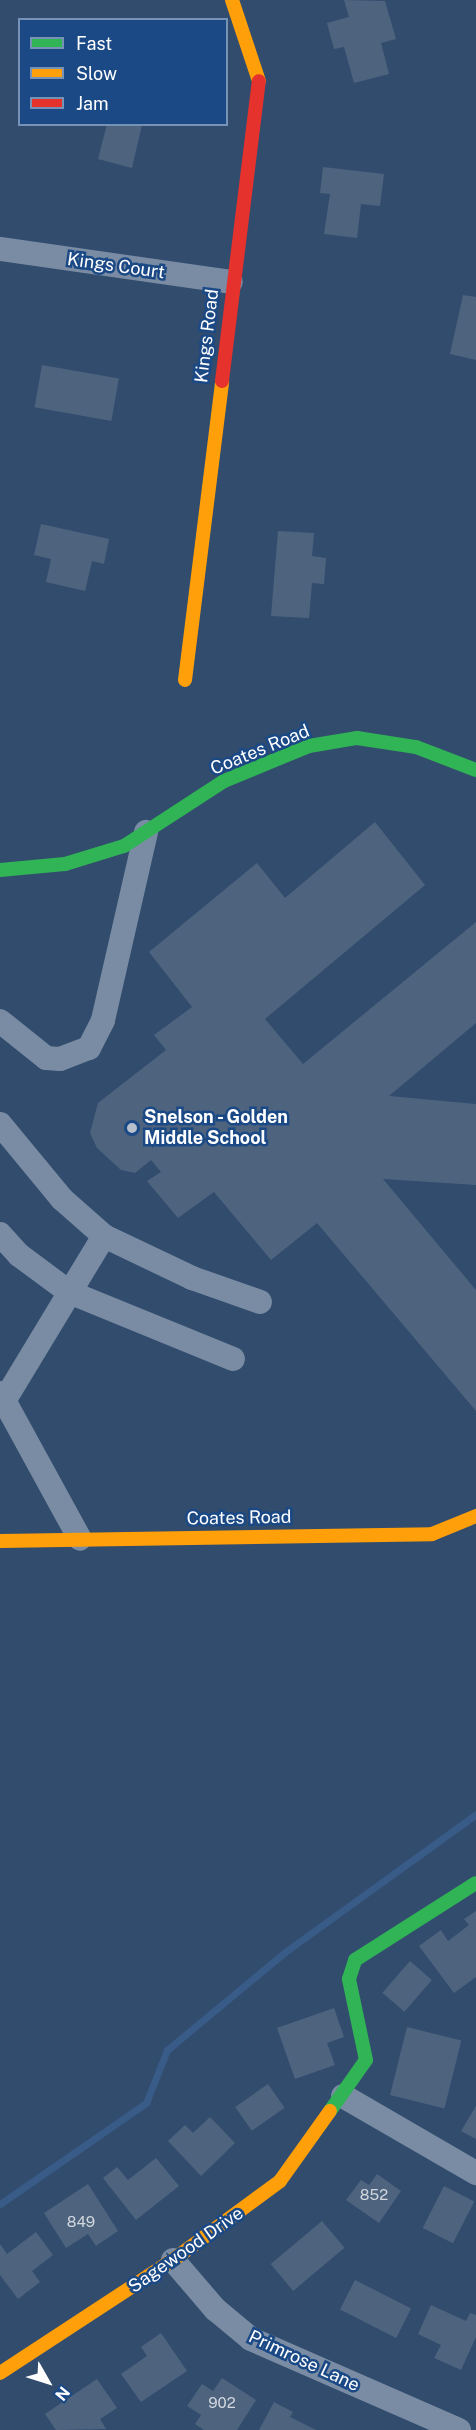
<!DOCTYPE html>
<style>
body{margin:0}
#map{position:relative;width:476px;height:2430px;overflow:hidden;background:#324c6e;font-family:"Public Sans",sans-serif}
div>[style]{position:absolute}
.stream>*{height:7px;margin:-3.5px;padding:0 3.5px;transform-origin:3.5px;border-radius:3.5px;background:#385b87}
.building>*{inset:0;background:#4e647e;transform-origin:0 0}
.street>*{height:24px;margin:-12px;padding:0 12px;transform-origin:12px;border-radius:12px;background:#798ca3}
.fast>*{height:14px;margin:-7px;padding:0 7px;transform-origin:7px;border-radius:7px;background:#30b455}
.slow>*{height:14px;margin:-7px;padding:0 7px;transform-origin:7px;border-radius:7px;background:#ff9f0a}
.jam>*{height:14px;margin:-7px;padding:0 7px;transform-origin:7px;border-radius:7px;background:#e5322d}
.dots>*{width:16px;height:16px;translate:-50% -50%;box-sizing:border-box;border:3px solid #1a4986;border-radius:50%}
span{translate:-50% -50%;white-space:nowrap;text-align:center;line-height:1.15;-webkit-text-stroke:5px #1a4986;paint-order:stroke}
.number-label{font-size:15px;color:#d3d8df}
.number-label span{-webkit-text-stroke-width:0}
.street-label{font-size:18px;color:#fff}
.poi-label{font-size:18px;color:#fff;font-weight:700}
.left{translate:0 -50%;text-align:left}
.legend{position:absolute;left:18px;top:18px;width:210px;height:108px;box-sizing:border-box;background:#1a4986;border:2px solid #7692b6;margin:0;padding:8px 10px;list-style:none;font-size:18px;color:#fff}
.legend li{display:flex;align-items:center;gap:12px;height:30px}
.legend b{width:30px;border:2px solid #7692b6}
.north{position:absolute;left:18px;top:2352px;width:60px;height:60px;-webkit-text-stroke:4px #1a4986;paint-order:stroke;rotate:129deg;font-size:16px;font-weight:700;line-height:24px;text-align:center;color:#fff}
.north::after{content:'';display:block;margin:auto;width:21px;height:27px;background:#fff;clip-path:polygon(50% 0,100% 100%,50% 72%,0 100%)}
</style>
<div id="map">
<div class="stream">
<div style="left:0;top:2204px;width:178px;rotate:-34.7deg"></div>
<div style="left:146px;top:2103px;width:57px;rotate:-68.4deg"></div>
<div style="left:167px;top:2050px;width:153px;rotate:-39.7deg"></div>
<div style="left:285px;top:1952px;width:236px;rotate:-35.8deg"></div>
</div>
<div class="building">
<div style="clip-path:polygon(344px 0,385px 1px,396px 39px,381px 43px,389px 74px,354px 83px,344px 47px,334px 49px,327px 23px,349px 17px)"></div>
<div style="clip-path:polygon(107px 124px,142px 125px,132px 168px,98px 159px)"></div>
<div style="clip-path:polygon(323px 167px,384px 174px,380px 206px,361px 204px,357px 238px,324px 234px,330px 194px,320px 193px)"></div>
<div style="clip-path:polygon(463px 295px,476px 297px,476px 360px,450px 354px)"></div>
<div style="left:42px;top:365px;width:78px;height:43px;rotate:10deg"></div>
<div style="clip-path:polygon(41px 524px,109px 539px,104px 564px,92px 561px,85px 591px,46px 582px,51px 559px,34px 555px)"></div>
<div style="clip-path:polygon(278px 531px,314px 533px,312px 556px,326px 558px,324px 584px,312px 583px,309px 618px,271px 616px)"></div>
<div style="clip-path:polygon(375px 822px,425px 885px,265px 1019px,303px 1064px,476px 922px,476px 1023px,389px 1096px,476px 1104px,476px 1185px,383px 1179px,476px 1290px,476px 1411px,317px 1223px,271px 1260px,214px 1192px,178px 1218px,147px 1181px,161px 1172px,151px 1160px,135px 1173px,121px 1170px,97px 1148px,90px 1133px,98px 1103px,166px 1050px,154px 1035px,192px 1007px,149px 952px,257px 863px,285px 898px)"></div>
<div style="clip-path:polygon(476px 1911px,476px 1977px,454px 1993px,419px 1946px,441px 1930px,448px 1941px,469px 1925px,464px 1919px)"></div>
<div style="left:410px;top:1961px;width:29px;height:42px;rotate:41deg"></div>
<div style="clip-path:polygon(334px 2008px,344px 2037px,327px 2043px,335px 2065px,295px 2079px,277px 2028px)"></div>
<div style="left:407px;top:2027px;width:56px;height:70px;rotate:14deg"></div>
<div style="left:268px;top:2084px;width:29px;height:40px;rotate:55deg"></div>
<div style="clip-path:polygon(476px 2106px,476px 2139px,461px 2131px)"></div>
<div style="clip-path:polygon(210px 2117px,235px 2143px,201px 2176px,168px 2141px,185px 2125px,193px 2133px)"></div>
<div style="clip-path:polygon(156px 2158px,179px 2186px,136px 2220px,103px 2178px,117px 2167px,128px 2180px)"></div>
<div style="clip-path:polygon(377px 2174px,401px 2191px,379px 2223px,346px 2200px,361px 2180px,369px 2185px)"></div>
<div style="clip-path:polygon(88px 2184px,118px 2231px,96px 2246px,88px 2234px,66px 2248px,44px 2213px)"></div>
<div style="left:444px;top:2186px;width:34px;height:47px;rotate:27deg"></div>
<div style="left:322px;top:2221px;width:35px;height:67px;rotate:50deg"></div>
<div style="clip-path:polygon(36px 2232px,53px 2255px,32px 2271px,40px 2282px,18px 2299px,0 2275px,0 2244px,7px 2254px)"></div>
<div style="left:355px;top:2280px;width:63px;height:33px;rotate:27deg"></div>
<div style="clip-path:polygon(431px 2305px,466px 2321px,470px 2313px,476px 2315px,476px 2337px,461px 2370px,434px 2358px,441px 2345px,418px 2334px)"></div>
<div style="clip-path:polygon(161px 2333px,187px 2371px,141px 2402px,121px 2374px,147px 2356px,141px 2347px)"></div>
<div style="clip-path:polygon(222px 2378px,256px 2400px,237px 2430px,204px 2430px,195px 2424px,201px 2415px,187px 2406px,202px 2384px,213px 2391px)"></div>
<div style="clip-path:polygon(97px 2379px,117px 2408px,100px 2419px,106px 2429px,56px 2430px,45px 2414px)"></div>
<div style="clip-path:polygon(274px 2402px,293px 2412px,290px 2417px,316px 2430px,259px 2430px)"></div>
</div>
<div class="street">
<div style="left:0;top:249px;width:233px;rotate:8.1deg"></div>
<div style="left:0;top:1021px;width:59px;rotate:38.8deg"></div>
<div style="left:46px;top:1058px;width:14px;rotate:4deg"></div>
<div style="left:60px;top:1059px;width:31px;rotate:-21deg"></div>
<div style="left:89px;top:1048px;width:31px;rotate:-63deg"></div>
<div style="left:103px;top:1020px;width:193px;rotate:-77.1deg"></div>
<div style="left:0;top:1124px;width:97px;rotate:50.4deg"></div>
<div style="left:62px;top:1199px;width:56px;rotate:41.4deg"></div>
<div style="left:104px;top:1236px;width:98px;rotate:25.5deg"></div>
<div style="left:192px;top:1278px;width:72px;rotate:19.4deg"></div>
<div style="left:0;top:1234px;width:28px;rotate:48deg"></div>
<div style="left:19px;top:1255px;width:62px;rotate:36.5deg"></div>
<div style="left:69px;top:1292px;width:177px;rotate:22.2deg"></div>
<div style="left:0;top:1393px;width:166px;rotate:61.3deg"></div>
<div style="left:4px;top:1401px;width:193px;rotate:-58.8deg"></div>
<div style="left:343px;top:2096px;width:154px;rotate:30.1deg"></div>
<div style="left:173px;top:2260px;width:65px;rotate:49.4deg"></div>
<div style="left:215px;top:2309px;width:47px;rotate:39.8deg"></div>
<div style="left:251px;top:2339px;width:227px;rotate:23.6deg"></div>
</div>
<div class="fast">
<div style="left:0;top:870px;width:65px;rotate:-5.3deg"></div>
<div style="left:65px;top:864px;width:62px;rotate:-17deg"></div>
<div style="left:124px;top:846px;width:119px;rotate:-33deg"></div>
<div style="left:224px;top:781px;width:92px;rotate:-22.4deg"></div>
<div style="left:309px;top:746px;width:49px;rotate:-9.5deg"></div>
<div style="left:357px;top:738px;width:60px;rotate:8.7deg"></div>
<div style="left:416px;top:747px;width:64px;rotate:21deg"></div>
<div style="left:330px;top:2111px;width:62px;rotate:-54.8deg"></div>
<div style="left:366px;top:2060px;width:83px;rotate:-101.9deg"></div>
<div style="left:349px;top:1979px;width:20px;rotate:-72deg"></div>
<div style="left:355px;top:1960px;width:143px;rotate:-32.5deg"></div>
</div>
<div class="slow">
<div style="left:232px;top:0;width:85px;rotate:71.6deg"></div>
<div style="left:185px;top:680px;width:301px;rotate:-82.9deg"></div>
<div style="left:0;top:1541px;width:432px;rotate:-0.9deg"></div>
<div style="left:432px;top:1534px;width:48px;rotate:-22.2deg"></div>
<div style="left:0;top:2373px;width:207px;rotate:-33.2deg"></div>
<div style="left:173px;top:2260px;width:133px;rotate:-36.4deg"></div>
<div style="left:280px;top:2181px;width:86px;rotate:-54.5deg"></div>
</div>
<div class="jam">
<div style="left:222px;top:381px;width:302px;rotate:-83deg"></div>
</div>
<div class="dots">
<div style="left:132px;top:1128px;background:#b7c0cc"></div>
</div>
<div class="number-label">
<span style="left:374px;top:2195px">852</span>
<span style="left:81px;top:2222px">849</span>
<span style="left:222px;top:2403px">902</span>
</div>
<div class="street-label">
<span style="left:116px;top:266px;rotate:8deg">Kings Court</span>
<span style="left:207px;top:336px;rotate:-83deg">Kings Road</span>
<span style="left:260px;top:750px;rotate:-22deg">Coates Road</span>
<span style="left:239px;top:1518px;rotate:-1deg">Coates Road</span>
<span style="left:186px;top:2250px;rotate:-35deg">Sagewood Drive</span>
<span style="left:304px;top:2361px;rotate:25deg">Primrose Lane</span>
</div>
<div class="poi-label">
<span class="left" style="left:144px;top:1128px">Snelson - Golden<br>Middle School</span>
</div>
<ul class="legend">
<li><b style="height:8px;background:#30b455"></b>Fast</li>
<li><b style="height:8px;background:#ff9f0a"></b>Slow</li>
<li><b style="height:8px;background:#e5322d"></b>Jam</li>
</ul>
<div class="north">N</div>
</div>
